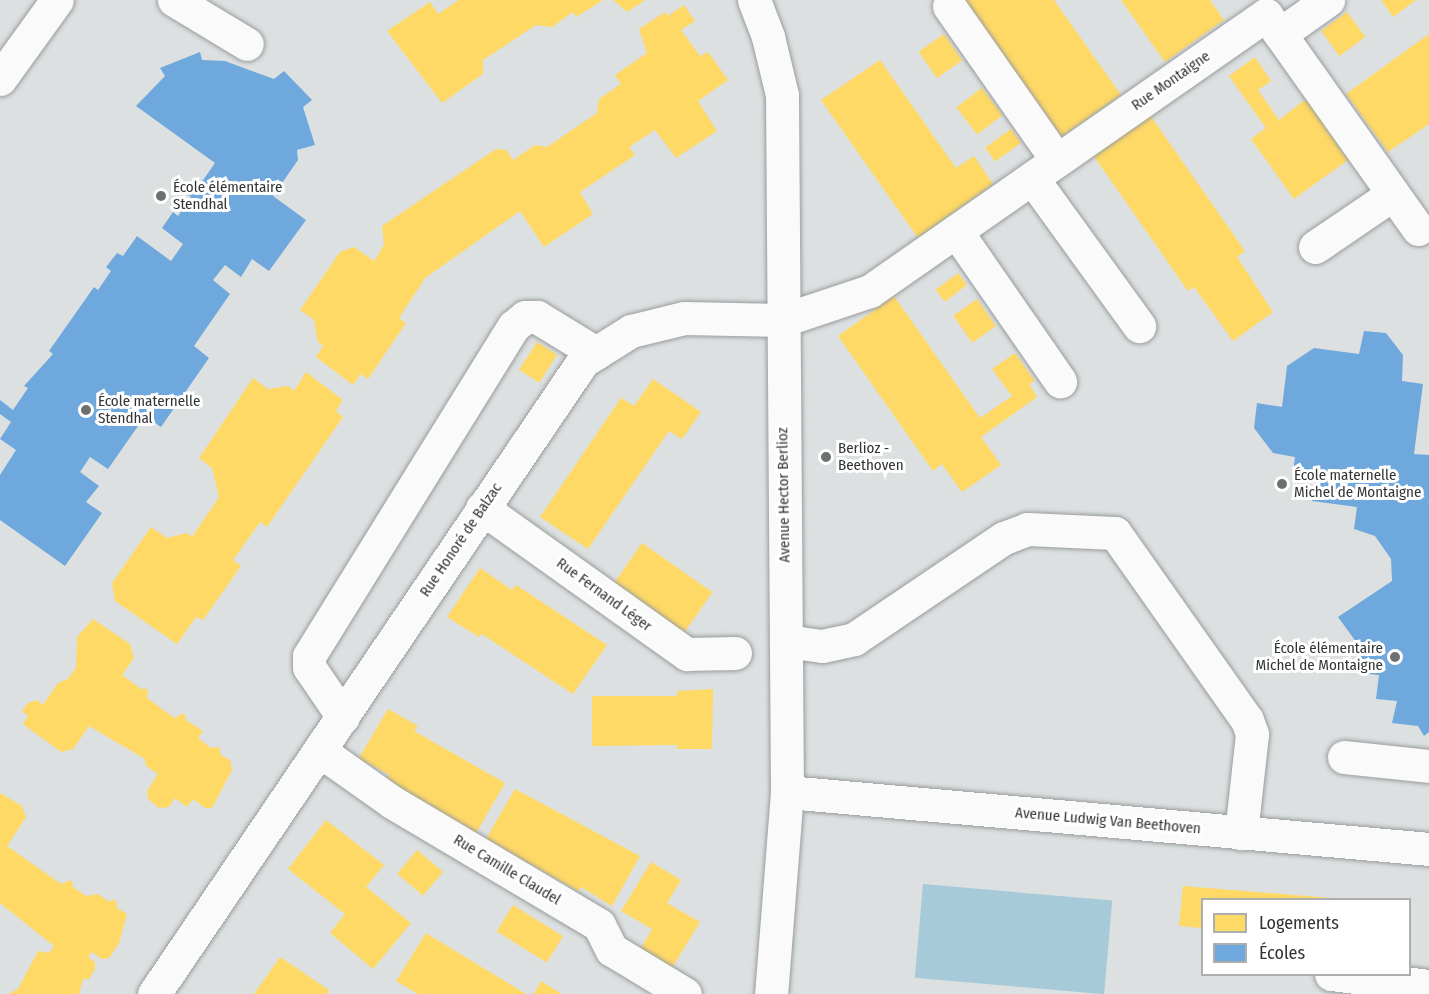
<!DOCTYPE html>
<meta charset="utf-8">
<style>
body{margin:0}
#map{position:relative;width:1429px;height:994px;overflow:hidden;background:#dce0e1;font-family:"Fira Sans Condensed",sans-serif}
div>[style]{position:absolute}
.green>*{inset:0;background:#a6cad8;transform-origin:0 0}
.homes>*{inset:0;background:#ffd966;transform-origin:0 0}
.schools>*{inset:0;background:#6fa8dc}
.roads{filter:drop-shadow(0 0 2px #999c9d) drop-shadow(0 0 2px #999c9d)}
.minor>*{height:33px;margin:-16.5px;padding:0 16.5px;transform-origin:16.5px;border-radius:16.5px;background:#fafafa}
.dots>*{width:16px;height:16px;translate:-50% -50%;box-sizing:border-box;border:3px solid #fff;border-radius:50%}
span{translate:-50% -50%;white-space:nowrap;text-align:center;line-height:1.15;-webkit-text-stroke:6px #fff;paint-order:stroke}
.street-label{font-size:15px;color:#313435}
.poi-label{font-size:15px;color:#313435}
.left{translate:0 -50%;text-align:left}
.right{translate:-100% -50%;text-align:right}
.legend{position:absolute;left:1201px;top:898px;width:210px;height:78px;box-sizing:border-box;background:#fff;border:2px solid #adaeae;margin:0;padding:8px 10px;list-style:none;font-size:18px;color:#313435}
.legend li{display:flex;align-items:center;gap:12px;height:30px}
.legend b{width:30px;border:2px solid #adaeae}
</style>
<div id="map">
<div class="green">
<div style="left:923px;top:884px;width:190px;height:94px;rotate:5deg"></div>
</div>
<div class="homes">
<div style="clip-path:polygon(459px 0,603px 0,576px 17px,573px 12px,552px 27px,536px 25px,483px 60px,483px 74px,442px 103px,387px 31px,430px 2px,438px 14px)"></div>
<div style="clip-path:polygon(613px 0,645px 0,627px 12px)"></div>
<div style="clip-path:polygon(964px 0,1054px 0,1121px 95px,1061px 137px)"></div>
<div style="clip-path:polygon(1121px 0,1210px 0,1224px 20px,1165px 62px)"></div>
<div style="clip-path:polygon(1381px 0,1416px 0,1393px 17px)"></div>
<div style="clip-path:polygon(684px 5px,695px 21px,681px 30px,700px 56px,708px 52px,728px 80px,698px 101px,717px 131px,676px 158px,655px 130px,629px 147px,635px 155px,580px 192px,593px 214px,544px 247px,520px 211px,425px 278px,399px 318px,406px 323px,368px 379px,361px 374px,353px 385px,316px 357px,323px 346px,318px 342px,314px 320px,300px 310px,340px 252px,354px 247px,374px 261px,384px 245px,382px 226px,496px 149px,506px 150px,513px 160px,535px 145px,547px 147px,597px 113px,599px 99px,621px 84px,615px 75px,647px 53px,639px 29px,665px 12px,668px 16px)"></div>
<div style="left:1347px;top:12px;width:31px;height:32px;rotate:54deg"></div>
<div style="left:944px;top:34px;width:32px;height:31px;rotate:55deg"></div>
<div style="clip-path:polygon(1429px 34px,1429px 124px,1388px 152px,1346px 94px)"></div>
<div style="clip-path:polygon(1255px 57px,1271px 81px,1258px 90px,1279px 120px,1306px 99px,1348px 160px,1294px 199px,1251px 139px,1266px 128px,1229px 76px)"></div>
<div style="clip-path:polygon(880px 60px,956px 168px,974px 156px,993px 184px,918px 238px,821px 100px)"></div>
<div style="left:982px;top:88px;width:34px;height:32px;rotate:53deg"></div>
<div style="clip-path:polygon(1150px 115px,1245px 251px,1237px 257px,1273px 312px,1233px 341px,1194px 287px,1188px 291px,1093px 155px)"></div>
<div style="left:1011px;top:129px;width:17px;height:32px;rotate:54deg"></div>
<div style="left:958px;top:273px;width:15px;height:28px;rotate:53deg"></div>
<div style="clip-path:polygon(894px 296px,980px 418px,1012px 396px,992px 369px,1009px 357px,1015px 353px,1035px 381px,1029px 384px,1037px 397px,981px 437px,1001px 465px,962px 492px,942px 464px,933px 471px,838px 336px)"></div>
<div style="left:977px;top:299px;width:33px;height:29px;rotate:55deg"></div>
<div style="left:537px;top:342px;width:24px;height:33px;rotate:33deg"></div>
<div style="clip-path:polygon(306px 372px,343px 400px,336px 411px,343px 417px,267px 527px,260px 522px,233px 560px,241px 566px,203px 620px,196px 617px,177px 644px,115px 601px,112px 583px,151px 527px,167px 538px,187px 533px,192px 537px,219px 497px,212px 468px,199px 458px,253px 378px,268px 389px,288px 386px,294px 391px)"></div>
<div style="clip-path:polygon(653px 379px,701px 412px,682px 439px,669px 431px,588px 549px,540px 517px,621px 398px,634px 406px)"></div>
<div style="left:642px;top:543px;width:86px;height:49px;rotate:35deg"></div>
<div style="clip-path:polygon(480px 568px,512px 590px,516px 585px,607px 645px,573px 694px,482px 634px,479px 637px,447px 617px)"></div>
<div style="clip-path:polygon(93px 619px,130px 644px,134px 658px,122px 675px,141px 689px,148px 689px,147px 698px,174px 718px,184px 713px,186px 720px,203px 731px,198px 738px,211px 748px,219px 747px,221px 755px,230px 760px,232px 770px,212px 808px,205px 808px,193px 799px,187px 807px,175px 798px,169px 807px,159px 808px,148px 799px,147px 791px,158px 774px,146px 766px,145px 759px,89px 726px,73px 749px,61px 752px,23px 724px,28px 716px,22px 711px,28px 703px,37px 700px,43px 705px,58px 683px,68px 679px,76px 668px,77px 637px)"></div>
<div style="clip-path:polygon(713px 689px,712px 749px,677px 749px,677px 745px,592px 746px,592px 696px,677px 696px,677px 691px)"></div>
<div style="clip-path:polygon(388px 709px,418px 726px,414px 731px,505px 783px,476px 833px,385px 782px,389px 775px,359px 758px)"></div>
<div style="clip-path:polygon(515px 789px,640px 856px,612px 906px,581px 887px,578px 891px,486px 839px)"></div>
<div style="clip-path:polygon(0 793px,22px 806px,26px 817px,7px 846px,61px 884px,71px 880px,73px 887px,86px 896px,98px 894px,108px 901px,116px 900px,117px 908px,127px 914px,119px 943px,109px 958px,102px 959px,92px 952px,88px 957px,95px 962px,95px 969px,89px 979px,83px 979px,79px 994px,8px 994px,18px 989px,38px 951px,49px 953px,54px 946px,0 903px)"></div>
<div style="clip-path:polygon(326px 820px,384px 865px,366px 887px,411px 923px,373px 969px,330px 933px,345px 914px,288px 869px)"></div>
<div style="left:417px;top:850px;width:34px;height:31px;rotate:40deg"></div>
<div style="clip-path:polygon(651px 862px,681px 880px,667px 903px,700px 922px,670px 971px,639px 952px,652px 929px,621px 911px)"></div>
<div style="clip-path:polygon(1183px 886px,1332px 898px,1332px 900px,1202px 900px,1202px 928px,1179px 926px)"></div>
<div style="left:513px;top:905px;width:59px;height:31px;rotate:32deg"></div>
<div style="clip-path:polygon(426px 933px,526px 994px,418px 994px,396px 981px)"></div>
<div style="clip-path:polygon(280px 957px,329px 990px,327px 994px,254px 994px)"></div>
<div style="clip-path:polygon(541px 981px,562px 994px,534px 994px)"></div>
</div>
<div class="schools">
<div style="clip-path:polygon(200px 52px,202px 60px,225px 61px,274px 79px,284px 71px,312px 100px,303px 107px,315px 145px,297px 150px,298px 160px,273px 196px,306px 220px,269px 271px,252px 259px,241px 277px,225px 265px,213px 280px,230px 294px,194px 346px,209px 358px,161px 427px,145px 416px,108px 469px,90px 457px,80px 472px,99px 486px,86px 502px,102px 513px,65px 566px,0 520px,0 475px,16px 450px,0 439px,11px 422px,0 414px,0 400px,13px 410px,28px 388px,24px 386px,53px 354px,49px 351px,94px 287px,98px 290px,111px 271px,106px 267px,117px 253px,123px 256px,137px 236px,171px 261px,183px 244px,162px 228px,173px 212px,178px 216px,191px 197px,187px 194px,197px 180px,201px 183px,215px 163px,136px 106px,165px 76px,160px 68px)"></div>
<div style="clip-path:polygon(1364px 331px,1386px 333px,1403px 355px,1402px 381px,1423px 384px,1414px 454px,1429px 455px,1429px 732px,1424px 736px,1418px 726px,1392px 723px,1397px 701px,1376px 699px,1379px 675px,1359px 673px,1362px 650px,1338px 617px,1392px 581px,1391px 559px,1375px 536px,1354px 529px,1357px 507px,1312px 501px,1315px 482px,1292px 479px,1295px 457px,1273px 453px,1254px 428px,1257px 403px,1282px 407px,1287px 366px,1314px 348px,1359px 354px)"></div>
</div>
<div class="roads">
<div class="minor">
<div style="left:174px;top:0;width:85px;rotate:31.1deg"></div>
<div style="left:754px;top:0;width:40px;rotate:69deg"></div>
<div style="left:768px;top:37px;width:60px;rotate:76.4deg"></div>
<div style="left:782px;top:95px;width:697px;rotate:89.59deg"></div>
<div style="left:787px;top:792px;width:203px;rotate:94.5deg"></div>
<div style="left:949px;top:6px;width:188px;rotate:55deg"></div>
<div style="left:1280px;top:34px;width:239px;rotate:54.7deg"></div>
<div style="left:0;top:79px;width:97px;rotate:-54.2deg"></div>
<div style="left:1032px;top:178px;width:183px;rotate:54.1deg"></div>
<div style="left:956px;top:231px;width:183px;rotate:55.3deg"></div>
<div style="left:1315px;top:247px;width:94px;rotate:-34.2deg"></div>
<div style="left:482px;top:508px;width:252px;rotate:35.5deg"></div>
<div style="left:687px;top:654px;width:48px;rotate:-1.2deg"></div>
<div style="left:786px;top:641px;width:36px;rotate:8deg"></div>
<div style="left:822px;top:646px;width:33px;rotate:-12deg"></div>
<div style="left:854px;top:639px;width:181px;rotate:-34deg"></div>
<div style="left:1004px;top:538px;width:25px;rotate:-21deg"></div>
<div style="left:1027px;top:529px;width:88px;rotate:2.6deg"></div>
<div style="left:1115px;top:533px;width:229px;rotate:54.8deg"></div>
<div style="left:1247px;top:720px;width:15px;rotate:70deg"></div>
<div style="left:1252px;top:734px;width:100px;rotate:96.3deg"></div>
<div style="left:343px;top:717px;width:60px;rotate:-124.2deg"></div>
<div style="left:309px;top:667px;width:11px;rotate:-90deg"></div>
<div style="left:309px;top:656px;width:388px;rotate:-58.2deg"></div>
<div style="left:514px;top:326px;width:14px;rotate:-39deg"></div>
<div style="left:525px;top:317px;width:12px"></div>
<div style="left:537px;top:317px;width:69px;rotate:31.4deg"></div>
<div style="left:320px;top:751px;width:88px;rotate:35.3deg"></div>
<div style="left:392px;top:802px;width:241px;rotate:30.7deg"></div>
<div style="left:599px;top:925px;width:28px;rotate:63deg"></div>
<div style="left:612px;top:950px;width:85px;rotate:31.1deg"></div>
<div style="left:1344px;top:757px;width:85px;rotate:6deg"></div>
<div style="left:787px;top:792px;width:645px;rotate:5.07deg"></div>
<div style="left:1331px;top:974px;width:99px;rotate:7deg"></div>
<div style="left:154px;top:994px;width:765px;rotate:-55.87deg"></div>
<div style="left:583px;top:361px;width:57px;rotate:-32deg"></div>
<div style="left:631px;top:331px;width:55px;rotate:-13.8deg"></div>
<div style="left:684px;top:318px;width:99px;rotate:1.2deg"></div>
<div style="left:783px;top:320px;width:92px;rotate:-18.4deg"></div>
<div style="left:870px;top:291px;width:483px;rotate:-34.9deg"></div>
<div style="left:1266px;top:15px;width:24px;rotate:54deg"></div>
<div style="left:1280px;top:34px;width:59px;rotate:-35.3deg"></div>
</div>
</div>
<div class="dots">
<div style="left:161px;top:196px;background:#6d7071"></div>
<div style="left:86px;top:410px;background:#6d7071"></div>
<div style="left:826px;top:457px;background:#6d7071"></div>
<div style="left:1282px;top:484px;background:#6d7071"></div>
<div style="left:1395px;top:657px;background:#6d7071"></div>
</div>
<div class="street-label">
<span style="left:1171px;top:81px;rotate:-35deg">Rue Montaigne</span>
<span style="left:784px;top:495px;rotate:-91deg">Avenue Hector Berlioz</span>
<span style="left:461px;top:540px;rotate:-56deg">Rue Honoré de Balzac</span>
<span style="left:604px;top:595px;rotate:36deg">Rue Fernand Léger</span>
<span style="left:1108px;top:821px;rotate:5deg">Avenue Ludwig Van Beethoven</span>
<span style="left:507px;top:870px;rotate:31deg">Rue Camille Claudel</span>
</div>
<div class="poi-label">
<span class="left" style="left:173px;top:196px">École élémentaire<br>Stendhal</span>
<span class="left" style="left:98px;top:410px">École maternelle<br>Stendhal</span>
<span class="left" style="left:838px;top:457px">Berlioz -<br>Beethoven</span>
<span class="left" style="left:1294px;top:484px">École maternelle<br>Michel de Montaigne</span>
<span class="right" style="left:1383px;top:657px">École élémentaire<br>Michel de Montaigne</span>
</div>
<ul class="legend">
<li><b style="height:16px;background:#ffd966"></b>Logements</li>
<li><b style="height:16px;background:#6fa8dc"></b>Écoles</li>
</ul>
</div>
